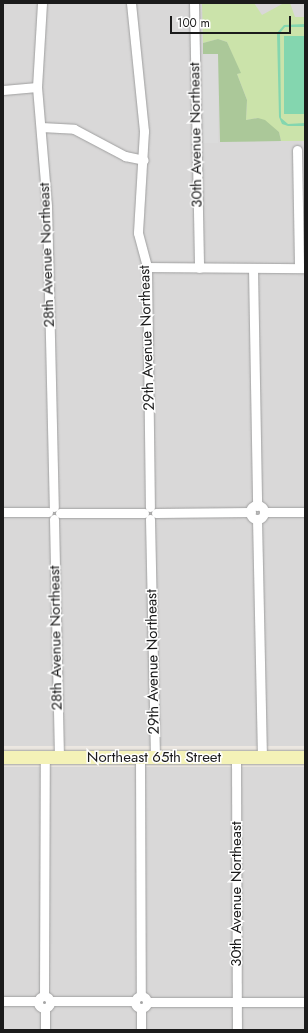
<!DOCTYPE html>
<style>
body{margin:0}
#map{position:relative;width:308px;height:1033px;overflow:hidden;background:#ece7e1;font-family:Jost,sans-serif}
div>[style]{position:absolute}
.residential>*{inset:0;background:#d9d8d8;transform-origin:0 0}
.grass>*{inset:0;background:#cbe3aa}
.forest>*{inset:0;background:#abc899}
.pitch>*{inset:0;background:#84d6af;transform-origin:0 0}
.parking>*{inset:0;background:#dbdbdb;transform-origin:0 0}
.roads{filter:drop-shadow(0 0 1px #9f9f9f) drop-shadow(0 0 1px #9f9f9f)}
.street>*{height:9px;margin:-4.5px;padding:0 4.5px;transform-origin:4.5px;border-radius:4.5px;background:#fff}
.street>.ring{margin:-4.5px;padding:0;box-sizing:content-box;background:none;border:9px solid #fff;border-radius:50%}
.secondary>*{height:13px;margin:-6.5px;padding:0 6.5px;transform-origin:6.5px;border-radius:6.5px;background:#f4f2b7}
span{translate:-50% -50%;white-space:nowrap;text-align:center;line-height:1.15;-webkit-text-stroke:3px #fff;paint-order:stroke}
.street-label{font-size:15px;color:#1b1b1b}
.frame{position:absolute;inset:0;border:4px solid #1b1b1b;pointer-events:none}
.scale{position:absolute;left:170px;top:16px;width:121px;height:18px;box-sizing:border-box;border:2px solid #1b1b1b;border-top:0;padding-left:5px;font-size:12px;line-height:14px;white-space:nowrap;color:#1b1b1b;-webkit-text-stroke:3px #fff;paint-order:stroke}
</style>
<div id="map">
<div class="residential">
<div style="left:3px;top:3px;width:302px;height:743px"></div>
<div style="left:3px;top:767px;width:302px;height:263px"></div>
</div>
<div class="grass">
<div style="clip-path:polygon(202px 3px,254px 3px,262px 15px,284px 3px,290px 3px,295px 17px,305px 17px,305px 141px,281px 141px,279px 132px,258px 118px,246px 120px,247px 100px,237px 74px,240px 73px,227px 42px,218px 39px,203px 43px)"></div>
</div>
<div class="forest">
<div style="clip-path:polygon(218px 39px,227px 42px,241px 73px,237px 74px,247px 100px,246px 120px,258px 118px,265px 120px,279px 132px,281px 141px,220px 142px,218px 54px,203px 54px,203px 43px)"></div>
</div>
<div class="pitch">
<div style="clip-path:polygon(305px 24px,305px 27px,285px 27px,280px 33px,281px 118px,288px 124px,305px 123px,305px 126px,288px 126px,282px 124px,279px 117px,277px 33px,284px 25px)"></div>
<div style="left:305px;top:36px;width:78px;height:21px;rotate:90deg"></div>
</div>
<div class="parking">
<div style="left:203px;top:54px;width:15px;height:89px"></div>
</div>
<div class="roads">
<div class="street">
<div style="left:42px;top:3px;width:84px;rotate:93.4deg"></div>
<div style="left:37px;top:87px;width:119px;rotate:85.2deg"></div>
<div style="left:47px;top:206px;width:301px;rotate:88.7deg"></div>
<div style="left:131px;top:3px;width:129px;rotate:84.2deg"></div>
<div style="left:144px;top:131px;width:102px;rotate:93.4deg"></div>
<div style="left:138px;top:233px;width:35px;rotate:75deg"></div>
<div style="left:147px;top:267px;width:240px;rotate:89.3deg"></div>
<div style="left:194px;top:3px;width:265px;rotate:88.9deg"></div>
<div style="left:3px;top:90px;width:34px;rotate:-5deg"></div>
<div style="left:41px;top:127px;width:33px;rotate:3deg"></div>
<div style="left:74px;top:129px;width:58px;rotate:27.9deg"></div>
<div style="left:125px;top:156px;width:19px;rotate:12deg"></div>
<div style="left:297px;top:150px;width:118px;rotate:89deg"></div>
<div style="left:147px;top:267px;width:158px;rotate:0.4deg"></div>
<div style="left:253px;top:268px;width:238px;rotate:89deg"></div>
<div class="ring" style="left:250px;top:505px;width:5px;height:5px"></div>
<div style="left:3px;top:512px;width:45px"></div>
<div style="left:264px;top:512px;width:41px"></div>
<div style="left:60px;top:513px;width:84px"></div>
<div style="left:156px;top:513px;width:95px;rotate:-0.6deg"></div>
<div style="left:54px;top:519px;width:239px;rotate:88.8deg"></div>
<div style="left:150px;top:519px;width:239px;rotate:88.8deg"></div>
<div style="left:257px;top:519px;width:239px;rotate:88.8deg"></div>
<div style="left:140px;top:758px;width:238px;rotate:89.8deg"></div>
<div style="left:236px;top:758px;width:272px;rotate:89.8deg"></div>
<div style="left:44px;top:995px;width:238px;rotate:-89.8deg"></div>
<div class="ring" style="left:38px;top:996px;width:3px;height:3px"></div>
<div class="ring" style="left:135px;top:996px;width:3px;height:3px"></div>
<div style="left:3px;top:1001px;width:35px"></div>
<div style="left:50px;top:1001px;width:85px"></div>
<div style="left:147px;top:1002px;width:158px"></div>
<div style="left:45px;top:1008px;width:22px;rotate:90deg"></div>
<div style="left:141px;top:1008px;width:22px;rotate:90deg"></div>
</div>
<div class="secondary">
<div style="left:3px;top:757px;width:302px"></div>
</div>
</div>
<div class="street-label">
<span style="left:196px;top:135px;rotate:-91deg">30th Avenue Northeast</span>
<span style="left:47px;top:255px;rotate:-92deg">28th Avenue Northeast</span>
<span style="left:147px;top:338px;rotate:-92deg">29th Avenue Northeast</span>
<span style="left:56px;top:638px;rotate:-91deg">28th Avenue Northeast</span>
<span style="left:153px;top:662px;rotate:-91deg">29th Avenue Northeast</span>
<span style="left:154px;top:758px">Northeast 65th Street</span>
<span style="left:237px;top:894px;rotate:-90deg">30th Avenue Northeast</span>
</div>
<div class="frame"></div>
<div class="scale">100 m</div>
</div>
